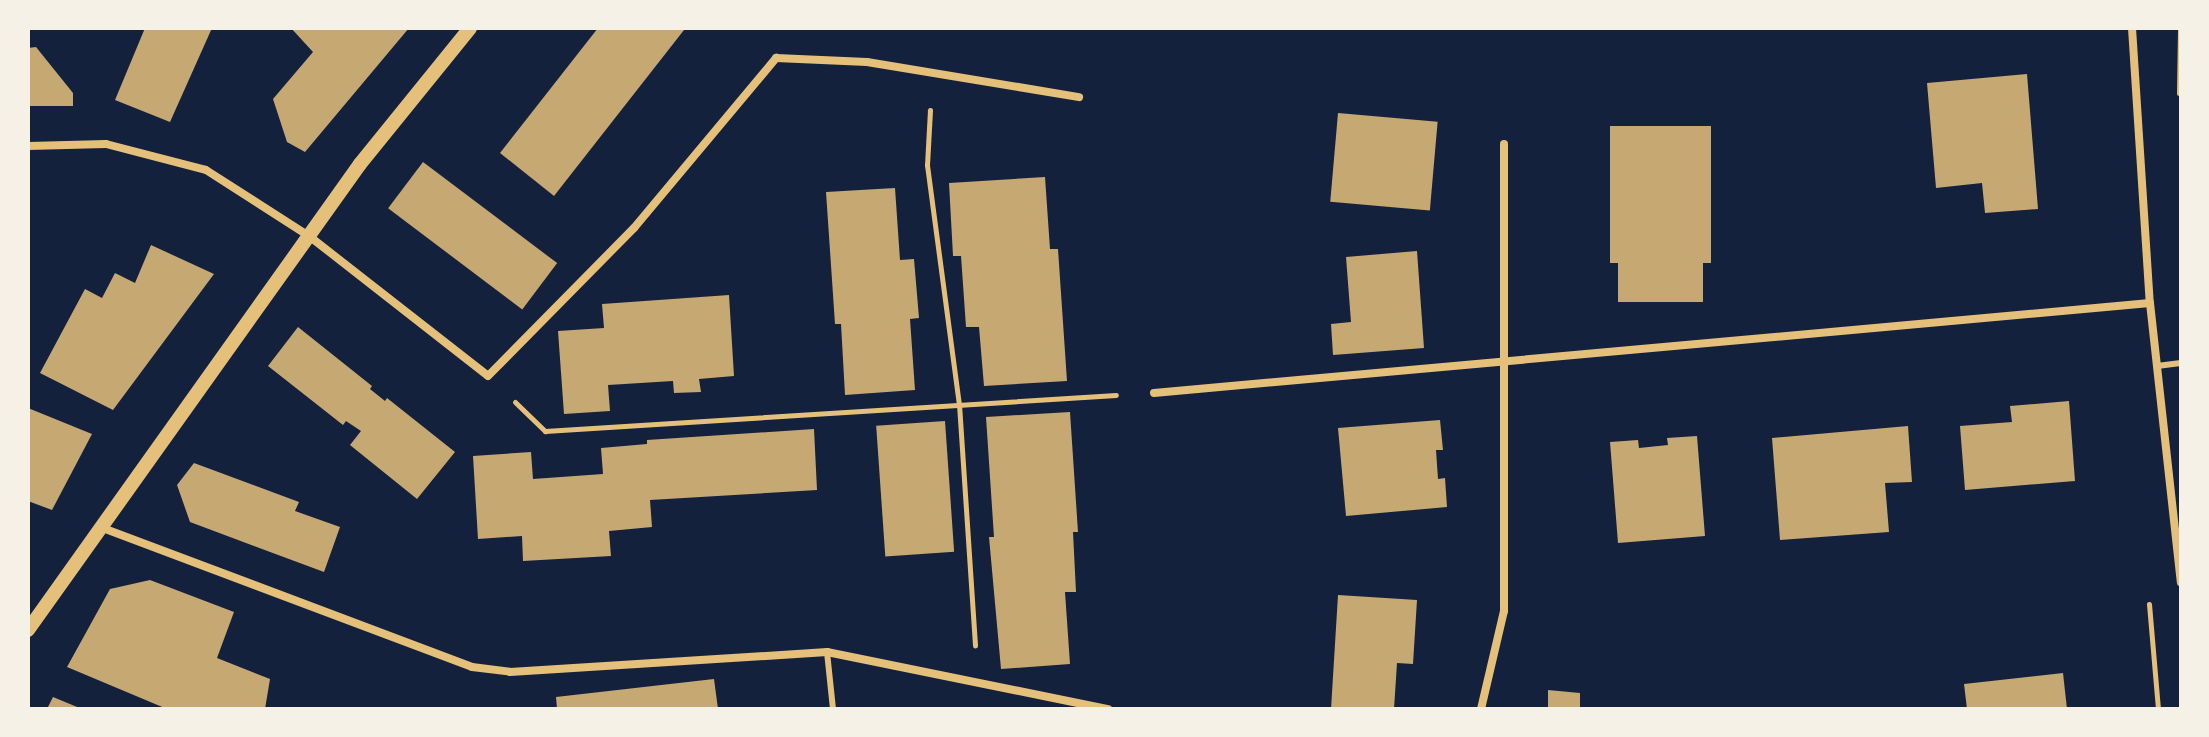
<!DOCTYPE html>
<style>
body{margin:0}
#map{position:relative;width:2209px;height:737px;overflow:hidden;background:#14213d;font-family:Barlow,sans-serif}
div>[style]{position:absolute}
.building>*{inset:0;background:#c6a872;transform-origin:0 0}
.path>*{height:5px;margin:-2.5px;padding:0 2.5px;transform-origin:2.5px;border-radius:2.5px;background:#e5c07b}
.service>*{height:6px;margin:-3px;padding:0 3px;transform-origin:3px;border-radius:3px;background:#e5c07b}
.minor>*{height:8px;margin:-4px;padding:0 4px;transform-origin:4px;border-radius:4px;background:#e5c07b}
.tertiary>*{height:14px;margin:-7px;padding:0 7px;transform-origin:7px;border-radius:7px;background:#e5c07b}
span{translate:-50% -50%;white-space:nowrap;text-align:center;line-height:1.15;-webkit-text-stroke:7px #f6f1e7;paint-order:stroke}
.frame{position:absolute;inset:0;border:30px solid #f6f1e7;pointer-events:none}
</style>
<div id="map">
<div class="building">
<div style="clip-path:polygon(145px 28px,212px 28px,170px 122px,115px 100px)"></div>
<div style="clip-path:polygon(291px 28px,409px 28px,305px 152px,287px 142px,273px 99px,313px 52px)"></div>
<div style="clip-path:polygon(598px 28px,684px 30px,554px 196px,500px 153px)"></div>
<div style="clip-path:polygon(36px 47px,73px 93px,73px 106px,28px 106px,28px 48px)"></div>
<div style="clip-path:polygon(2027px 74px,2038px 209px,1985px 213px,1982px 183px,1936px 188px,1927px 83px)"></div>
<div style="left:1338px;top:113px;width:100px;height:89px;rotate:5deg"></div>
<div style="clip-path:polygon(1610px 126px,1711px 126px,1711px 263px,1703px 263px,1703px 302px,1618px 302px,1618px 263px,1610px 263px)"></div>
<div style="left:423px;top:162px;width:168px;height:58px;rotate:37deg"></div>
<div style="clip-path:polygon(1045px 177px,1050px 249px,1058px 249px,1067px 381px,984px 386px,979px 327px,966px 327px,961px 256px,953px 256px,949px 183px)"></div>
<div style="clip-path:polygon(895px 188px,900px 260px,914px 259px,919px 318px,910px 319px,915px 390px,845px 395px,841px 324px,835px 324px,826px 192px)"></div>
<div style="clip-path:polygon(151px 245px,214px 274px,113px 410px,40px 373px,85px 289px,102px 298px,115px 273px,135px 283px)"></div>
<div style="clip-path:polygon(1417px 251px,1424px 348px,1333px 355px,1331px 324px,1351px 322px,1346px 257px)"></div>
<div style="clip-path:polygon(729px 295px,734px 376px,699px 379px,701px 392px,674px 393px,673px 381px,608px 385px,610px 411px,564px 414px,558px 331px,604px 328px,602px 304px)"></div>
<div style="clip-path:polygon(298px 327px,372px 386px,370px 389px,385px 401px,387px 398px,455px 452px,417px 499px,350px 445px,361px 431px,346px 421px,343px 425px,268px 366px)"></div>
<div style="clip-path:polygon(2069px 401px,2075px 481px,1965px 490px,1960px 426px,2012px 422px,2010px 406px)"></div>
<div style="clip-path:polygon(28px 408px,92px 434px,52px 510px,28px 501px)"></div>
<div style="clip-path:polygon(1070px 412px,1078px 532px,1073px 532px,1076px 592px,1065px 592px,1070px 664px,1001px 669px,989px 537px,994px 537px,986px 417px)"></div>
<div style="clip-path:polygon(1440px 420px,1443px 450px,1436px 450px,1438px 479px,1445px 478px,1447px 507px,1346px 516px,1338px 428px)"></div>
<div style="left:945px;top:421px;width:131px;height:69px;rotate:86deg"></div>
<div style="clip-path:polygon(1908px 426px,1912px 482px,1885px 483px,1889px 532px,1780px 540px,1772px 438px)"></div>
<div style="clip-path:polygon(814px 429px,817px 490px,650px 500px,652px 527px,609px 531px,611px 556px,523px 561px,522px 536px,478px 539px,473px 456px,531px 452px,533px 479px,603px 474px,601px 448px,647px 444px,647px 440px)"></div>
<div style="clip-path:polygon(1697px 436px,1705px 536px,1618px 543px,1610px 442px,1638px 440px,1639px 448px,1668px 445px,1667px 438px)"></div>
<div style="clip-path:polygon(194px 463px,299px 502px,295px 511px,340px 527px,324px 572px,190px 522px,177px 485px)"></div>
<div style="clip-path:polygon(150px 580px,234px 612px,217px 658px,270px 679px,265px 709px,167px 709px,67px 667px,110px 589px)"></div>
<div style="clip-path:polygon(1338px 595px,1417px 600px,1413px 664px,1397px 663px,1394px 709px,1331px 709px)"></div>
<div style="clip-path:polygon(2063px 673px,2067px 709px,1967px 709px,1964px 684px)"></div>
<div style="clip-path:polygon(714px 679px,718px 709px,557px 709px,556px 697px)"></div>
<div style="clip-path:polygon(1548px 690px,1580px 693px,1580px 709px,1548px 709px)"></div>
<div style="clip-path:polygon(53px 697px,82px 709px,47px 709px)"></div>
</div>
<div class="path">
<div style="left:2179px;top:93px;width:65px;rotate:-89.1deg"></div>
<div style="left:930px;top:110px;width:55px;rotate:93.1deg"></div>
<div style="left:927px;top:165px;width:241px;rotate:82.4deg"></div>
<div style="left:959px;top:404px;width:242px;rotate:86.2deg"></div>
<div style="left:515px;top:402px;width:42px;rotate:44deg"></div>
<div style="left:545px;top:431px;width:572px;rotate:-3.61deg"></div>
<div style="left:2149px;top:604px;width:105px;rotate:85.1deg"></div>
</div>
<div class="service">
<div style="left:2157px;top:366px;width:24px;rotate:-7deg"></div>
<div style="left:827px;top:652px;width:57px;rotate:84deg"></div>
</div>
<div class="minor">
<div style="left:2132px;top:28px;width:276px;rotate:86.3deg"></div>
<div style="left:2150px;top:303px;width:281px;rotate:83.7deg"></div>
<div style="left:28px;top:146px;width:78px;rotate:-1.5deg"></div>
<div style="left:106px;top:144px;width:103px;rotate:14.6deg"></div>
<div style="left:206px;top:170px;width:122px;rotate:32.7deg"></div>
<div style="left:309px;top:236px;width:227px;rotate:38deg"></div>
<div style="left:488px;top:376px;width:208px;rotate:-45.4deg"></div>
<div style="left:634px;top:228px;width:222px;rotate:-50.1deg"></div>
<div style="left:776px;top:58px;width:91px;rotate:2.5deg"></div>
<div style="left:867px;top:62px;width:215px;rotate:9.4deg"></div>
<div style="left:1154px;top:393px;width:1000px;rotate:-5.16deg"></div>
<div style="left:100px;top:527px;width:397px;rotate:20.6deg"></div>
<div style="left:472px;top:667px;width:38px;rotate:7deg"></div>
<div style="left:510px;top:672px;width:318px;rotate:-3.6deg"></div>
<div style="left:827px;top:652px;width:287px;rotate:11.5deg"></div>
<div style="left:1481px;top:709px;width:101px;rotate:-76.8deg"></div>
<div style="left:1504px;top:611px;width:467px;rotate:-90deg"></div>
</div>
<div class="tertiary">
<div style="left:28px;top:630px;width:572px;rotate:-54.53deg"></div>
<div style="left:360px;top:164px;width:175px;rotate:-51deg"></div>
</div>
<div class="frame"></div>
</div>
